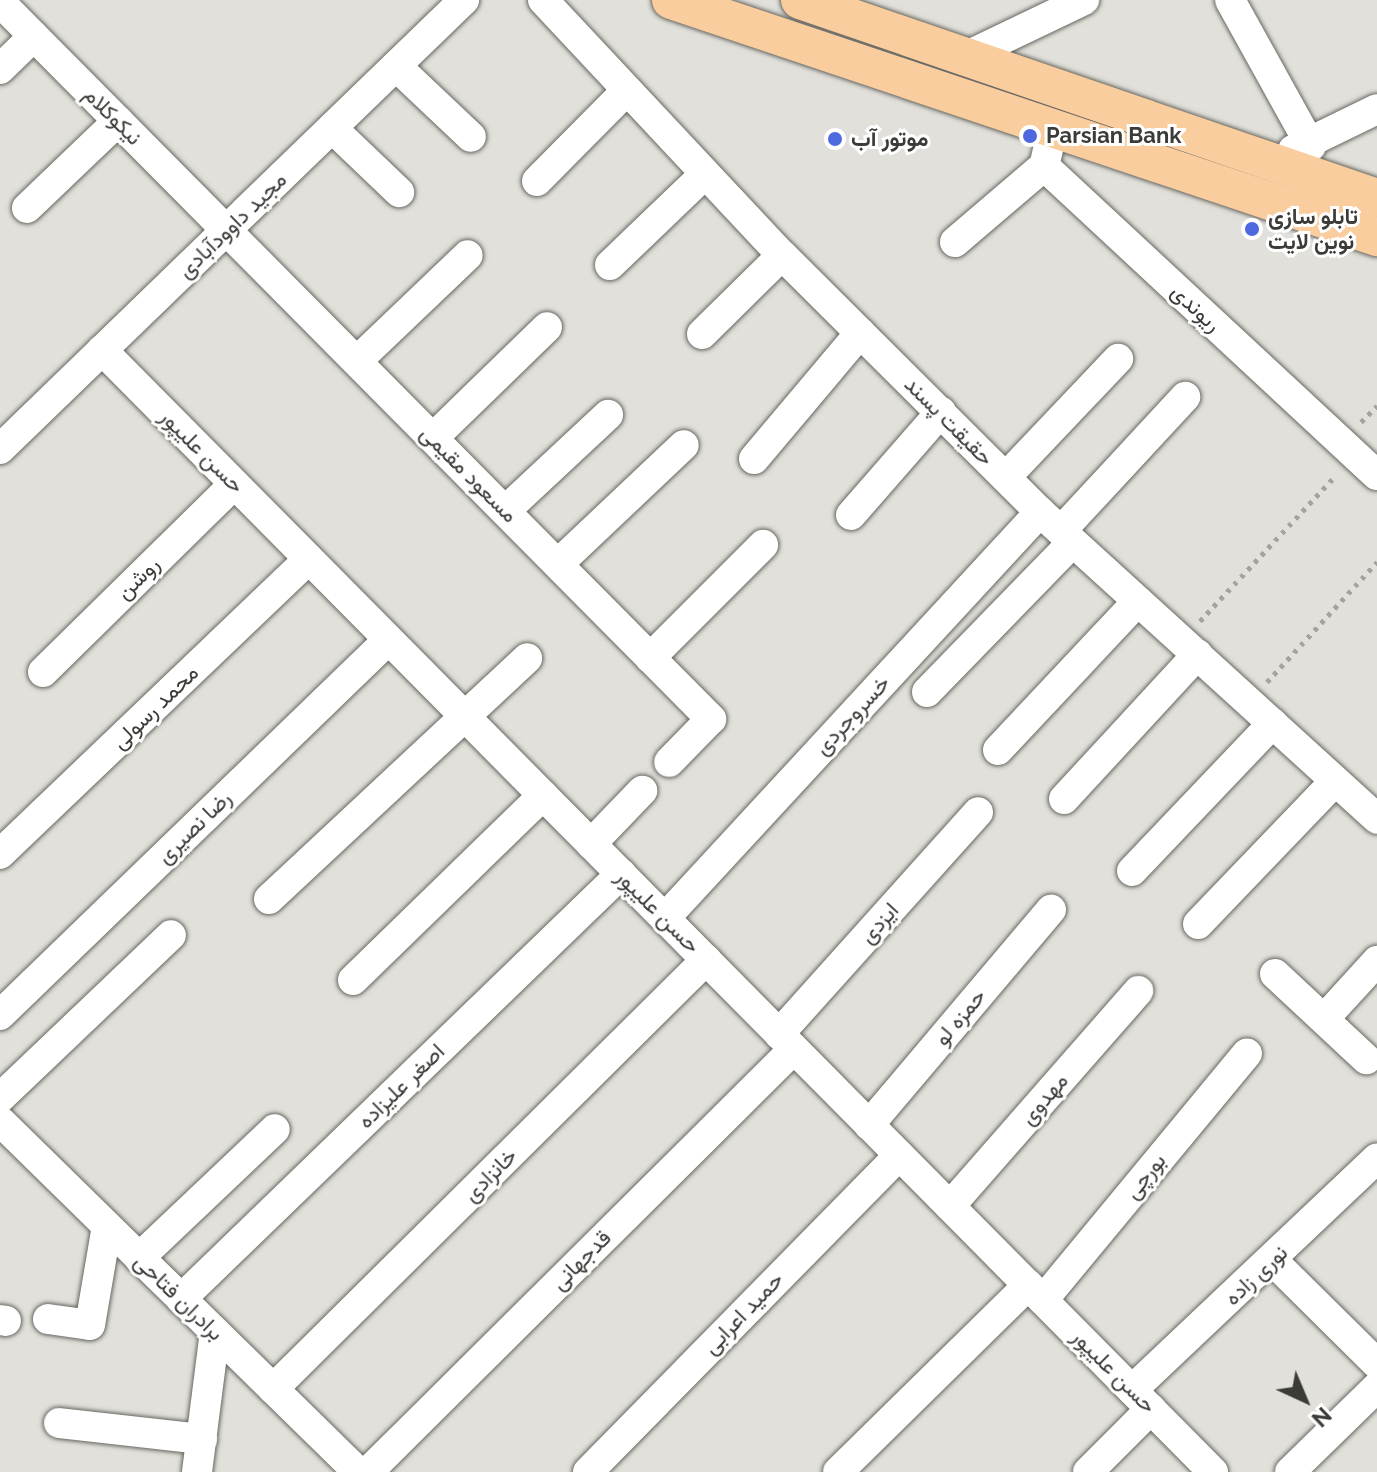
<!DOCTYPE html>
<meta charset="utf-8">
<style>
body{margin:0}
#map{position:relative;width:1377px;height:1472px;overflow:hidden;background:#e1e0da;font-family:Raleway,Vazirmatn,sans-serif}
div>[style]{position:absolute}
.path>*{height:5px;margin-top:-2.5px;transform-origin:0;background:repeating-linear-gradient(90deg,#a4a39f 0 4px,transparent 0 10px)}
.roads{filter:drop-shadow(0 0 2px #676660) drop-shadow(0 0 2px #676660)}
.minor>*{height:30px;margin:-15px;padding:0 15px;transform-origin:15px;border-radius:15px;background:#fff}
.major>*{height:38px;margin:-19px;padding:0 19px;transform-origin:19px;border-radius:19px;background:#facd9e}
.dots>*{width:22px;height:22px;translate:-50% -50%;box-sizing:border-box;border:4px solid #fff;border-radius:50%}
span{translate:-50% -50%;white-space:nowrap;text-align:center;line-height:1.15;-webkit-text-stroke:6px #fff;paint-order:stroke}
.street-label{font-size:22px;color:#3b3b38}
.poi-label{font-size:22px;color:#3b3b38;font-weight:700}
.left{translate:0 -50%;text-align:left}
.north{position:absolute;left:1265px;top:1360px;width:80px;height:80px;-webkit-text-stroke:6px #fff;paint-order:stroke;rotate:136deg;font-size:22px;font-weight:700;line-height:32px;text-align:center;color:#3b3b38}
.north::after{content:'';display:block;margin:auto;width:28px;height:36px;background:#3b3b38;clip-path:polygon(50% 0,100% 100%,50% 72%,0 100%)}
</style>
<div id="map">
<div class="path">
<div style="left:1361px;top:422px;width:23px;rotate:-45deg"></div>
<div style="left:1200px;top:621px;width:198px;rotate:-47deg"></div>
<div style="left:1267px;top:682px;width:163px;rotate:-47.5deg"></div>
</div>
<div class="roads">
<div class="minor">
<div style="left:543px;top:0;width:349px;rotate:46.9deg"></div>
<div style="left:782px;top:255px;width:364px;rotate:44.9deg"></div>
<div style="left:1040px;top:512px;width:456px;rotate:42.3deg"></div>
<div style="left:1230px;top:0;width:167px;rotate:61deg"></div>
<div style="left:0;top:2px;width:1010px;rotate:45.24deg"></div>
<div style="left:711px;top:719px;width:60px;rotate:134.3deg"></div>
<div style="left:967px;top:56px;width:130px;rotate:-25.6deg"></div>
<div style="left:396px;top:66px;width:103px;rotate:43.4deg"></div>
<div style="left:0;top:69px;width:47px;rotate:-44.1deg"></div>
<div style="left:332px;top:128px;width:93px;rotate:43.7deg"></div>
<div style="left:1053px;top:128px;width:39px;rotate:103deg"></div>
<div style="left:1044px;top:166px;width:454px;rotate:42.9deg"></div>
<div style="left:1293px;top:150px;width:93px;rotate:-26deg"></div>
<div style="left:537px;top:181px;width:127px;rotate:-45.3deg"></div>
<div style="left:27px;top:208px;width:126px;rotate:-43.7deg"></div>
<div style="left:955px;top:242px;width:117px;rotate:-40.5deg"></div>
<div style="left:610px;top:265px;width:130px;rotate:-43.8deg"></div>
<div style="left:702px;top:334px;width:112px;rotate:-44.6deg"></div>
<div style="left:102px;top:350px;width:1579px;rotate:45.28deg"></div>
<div style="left:357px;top:361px;width:153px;rotate:-43.7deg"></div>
<div style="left:433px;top:438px;width:159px;rotate:-44.2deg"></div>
<div style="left:0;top:449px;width:646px;rotate:-44.06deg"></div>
<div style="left:754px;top:459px;width:165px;rotate:-49.9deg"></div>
<div style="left:1006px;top:477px;width:163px;rotate:-46.5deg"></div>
<div style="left:505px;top:511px;width:141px;rotate:-43deg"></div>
<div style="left:851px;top:515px;width:137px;rotate:-48.9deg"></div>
<div style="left:1061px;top:531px;width:183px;rotate:-47.2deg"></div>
<div style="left:558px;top:564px;width:173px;rotate:-43.4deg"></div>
<div style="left:650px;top:658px;width:160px;rotate:-45deg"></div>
<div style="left:43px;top:672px;width:268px;rotate:-44.5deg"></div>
<div style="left:927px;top:692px;width:209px;rotate:-45.8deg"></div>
<div style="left:998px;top:750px;width:204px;rotate:-46.8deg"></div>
<div style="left:1064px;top:799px;width:197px;rotate:-47.3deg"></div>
<div style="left:591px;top:844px;width:74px;rotate:-46.1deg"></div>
<div style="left:0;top:854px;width:427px;rotate:-43.7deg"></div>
<div style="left:1132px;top:871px;width:204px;rotate:-46.4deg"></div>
<div style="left:269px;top:899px;width:353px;rotate:-43deg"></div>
<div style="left:665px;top:918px;width:553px;rotate:-47.27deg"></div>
<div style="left:1198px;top:924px;width:198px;rotate:-46.2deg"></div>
<div style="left:1275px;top:974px;width:125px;rotate:43deg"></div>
<div style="left:353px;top:980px;width:265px;rotate:-44.2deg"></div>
<div style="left:0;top:1015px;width:540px;rotate:-44.02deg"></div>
<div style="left:1324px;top:1019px;width:79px;rotate:-47.6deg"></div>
<div style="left:779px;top:1034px;width:298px;rotate:-48.1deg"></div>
<div style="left:0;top:1098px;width:236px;rotate:-43.6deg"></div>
<div style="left:0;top:1121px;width:501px;rotate:44.43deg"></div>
<div style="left:869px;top:1125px;width:282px;rotate:-49.8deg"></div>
<div style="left:950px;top:1206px;width:286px;rotate:-48.8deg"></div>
<div style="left:139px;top:1258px;width:187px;rotate:-43.5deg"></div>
<div style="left:1273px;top:1261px;width:146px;rotate:44.7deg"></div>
<div style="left:181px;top:1299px;width:612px;rotate:-44.01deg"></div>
<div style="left:1043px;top:1300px;width:320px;rotate:-50.4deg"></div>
<div style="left:48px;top:1319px;width:42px;rotate:8.1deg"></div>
<div style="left:90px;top:1325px;width:100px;rotate:-80.3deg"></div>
<div style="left:0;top:1320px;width:6px;rotate:9deg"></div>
<div style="left:273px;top:1389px;width:610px;rotate:-44.73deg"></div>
<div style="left:1132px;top:1390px;width:337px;rotate:-43.4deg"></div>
<div style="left:59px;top:1423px;width:144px;rotate:6.4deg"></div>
<div style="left:197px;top:1472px;width:141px;rotate:-82.7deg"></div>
<div style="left:368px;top:1472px;width:600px;rotate:-44.8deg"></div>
<div style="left:588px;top:1472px;width:444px;rotate:-45.5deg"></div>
<div style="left:838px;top:1472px;width:267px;rotate:-44.5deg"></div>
<div style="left:1088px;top:1472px;width:89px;rotate:-45deg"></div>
<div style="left:1290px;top:1472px;width:122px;rotate:-44.3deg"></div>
</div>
<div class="major">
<div style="left:671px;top:0;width:745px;rotate:18.56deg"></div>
<div style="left:800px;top:0;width:610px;rotate:18.94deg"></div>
</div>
</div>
<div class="dots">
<div style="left:1030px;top:136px;background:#4e69de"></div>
<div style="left:835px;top:139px;background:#4e69de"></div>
<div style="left:1252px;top:229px;background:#4e69de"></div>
</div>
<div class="street-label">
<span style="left:113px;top:116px;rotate:45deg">نیکوکلام</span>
<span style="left:232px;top:225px;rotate:-44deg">مجید داوودآبادی</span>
<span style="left:1196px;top:308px;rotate:43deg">ریوندی</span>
<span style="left:949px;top:421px;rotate:45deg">حقیقت پسند</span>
<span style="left:202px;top:451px;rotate:45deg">حسن علیپور</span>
<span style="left:469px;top:474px;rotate:45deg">مسعود مقیمی</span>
<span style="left:138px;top:578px;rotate:-44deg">روشن</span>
<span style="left:155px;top:707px;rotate:-44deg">محمد رسولی</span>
<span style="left:852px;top:715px;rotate:-47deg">خسروجردی</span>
<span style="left:194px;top:827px;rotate:-44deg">رضا نصیری</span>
<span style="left:658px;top:911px;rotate:45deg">حسن علیپور</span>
<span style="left:879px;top:923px;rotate:-48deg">ایزدی</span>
<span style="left:960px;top:1017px;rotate:-50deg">حمزه لو</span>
<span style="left:401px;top:1086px;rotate:-44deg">اصغر علیزاده</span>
<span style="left:1044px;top:1099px;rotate:-49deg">مهدوی</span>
<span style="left:490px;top:1175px;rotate:-45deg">خانزادی</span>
<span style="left:1145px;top:1176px;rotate:-51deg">بورچی</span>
<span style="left:581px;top:1260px;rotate:-45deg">قدجهانی</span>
<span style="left:1256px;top:1275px;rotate:-43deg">نوری زاده</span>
<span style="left:179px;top:1297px;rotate:44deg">برادران فتاحی</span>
<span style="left:743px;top:1313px;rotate:-46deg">حمید اعرابی</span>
<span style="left:1114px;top:1371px;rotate:45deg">حسن علیپور</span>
</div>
<div class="poi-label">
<span class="left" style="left:1046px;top:136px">Parsian Bank</span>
<span class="left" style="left:851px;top:139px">موتور آب</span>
<span class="left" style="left:1268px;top:229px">تابلو سازی<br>نوین لایت</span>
</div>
<div class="north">N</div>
</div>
